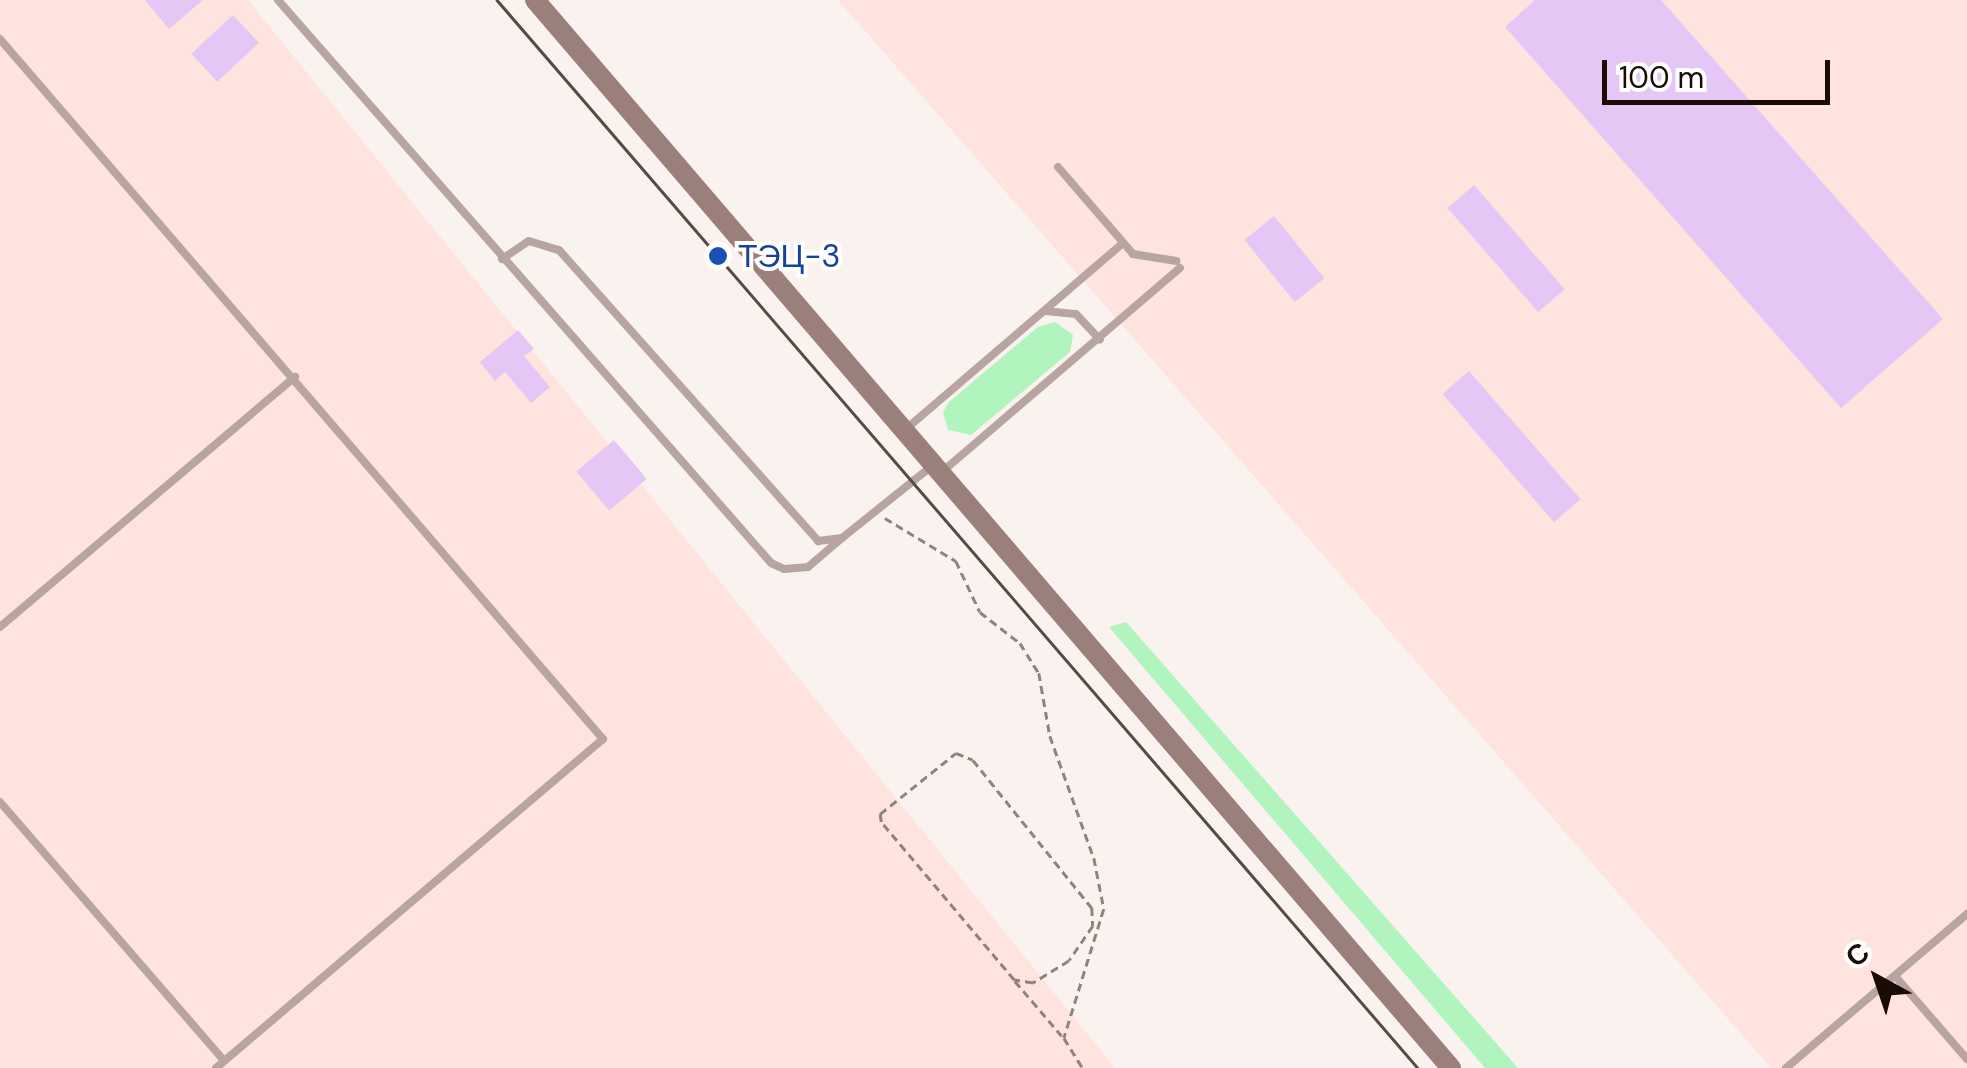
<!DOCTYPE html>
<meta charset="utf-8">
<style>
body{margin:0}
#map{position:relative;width:1967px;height:1068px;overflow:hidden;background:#faf2ef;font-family:"DM Sans",sans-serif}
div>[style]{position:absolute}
.industrial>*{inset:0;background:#fee3de}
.green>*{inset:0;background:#b1f4be}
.building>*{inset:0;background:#e4c7f5;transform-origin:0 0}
.path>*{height:2.5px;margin-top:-1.25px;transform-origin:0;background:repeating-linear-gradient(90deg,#8e837f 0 8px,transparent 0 13px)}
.lane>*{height:8px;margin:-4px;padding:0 4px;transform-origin:4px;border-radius:4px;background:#b8a5a2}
.secondary>*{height:20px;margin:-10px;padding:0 10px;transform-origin:10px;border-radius:10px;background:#9a7f7b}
.tram>*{height:2.5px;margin:-1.25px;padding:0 1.25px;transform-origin:1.25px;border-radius:1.25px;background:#564a46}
.dots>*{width:28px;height:28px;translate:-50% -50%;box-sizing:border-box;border:5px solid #fff;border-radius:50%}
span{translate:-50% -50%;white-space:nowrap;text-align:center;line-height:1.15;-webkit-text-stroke:8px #fff;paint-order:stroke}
.transit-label{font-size:32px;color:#164399}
.left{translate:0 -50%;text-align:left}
.north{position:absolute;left:1827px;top:928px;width:100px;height:100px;-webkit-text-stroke:8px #fff;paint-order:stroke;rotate:320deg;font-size:28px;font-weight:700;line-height:40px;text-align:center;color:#190c07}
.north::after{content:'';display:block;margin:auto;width:35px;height:45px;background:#190c07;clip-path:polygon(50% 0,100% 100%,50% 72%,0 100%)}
.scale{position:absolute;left:1602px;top:60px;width:228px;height:45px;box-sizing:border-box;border:5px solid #190c07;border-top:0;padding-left:12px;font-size:30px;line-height:35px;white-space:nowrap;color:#190c07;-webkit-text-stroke:8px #fff;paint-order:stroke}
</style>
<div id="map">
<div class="industrial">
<div style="clip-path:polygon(0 0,248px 0,1115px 1068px,0 1068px)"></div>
<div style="clip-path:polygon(838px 0,1967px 0,1967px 1068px,1771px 1068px)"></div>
</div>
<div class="green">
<div style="clip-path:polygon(1055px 322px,1073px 335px,1070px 352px,971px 435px,948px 430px,943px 412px,949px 402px,1038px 327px)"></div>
<div style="clip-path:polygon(1126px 622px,1518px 1068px,1485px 1068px,1109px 627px)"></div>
</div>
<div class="building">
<div style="clip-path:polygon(145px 0,203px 0,169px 29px)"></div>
<div style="clip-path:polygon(1535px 0,1661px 0,1943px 319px,1841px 408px,1505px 27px)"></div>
<div style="left:233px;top:15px;width:38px;height:57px;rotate:47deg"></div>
<div style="left:1474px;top:185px;width:138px;height:35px;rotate:49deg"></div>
<div style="left:1274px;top:216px;width:80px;height:38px;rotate:51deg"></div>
<div style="clip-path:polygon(518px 330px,534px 349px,524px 356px,550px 387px,531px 403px,505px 372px,495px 381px,480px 362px)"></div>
<div style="left:1469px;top:371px;width:170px;height:35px;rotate:49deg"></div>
<div style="left:614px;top:440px;width:51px;height:49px;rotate:50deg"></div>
</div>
<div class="path">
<div style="left:885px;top:518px;width:83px;rotate:31.2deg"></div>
<div style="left:956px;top:561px;width:56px;rotate:64.8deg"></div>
<div style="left:980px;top:612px;width:51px;rotate:37.8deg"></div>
<div style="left:1020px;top:643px;width:36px;rotate:58deg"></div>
<div style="left:1039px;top:673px;width:64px;rotate:80.1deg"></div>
<div style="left:1050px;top:736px;width:130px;rotate:70.2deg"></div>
<div style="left:1094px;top:858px;width:52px;rotate:78.9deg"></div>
<div style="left:1104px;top:909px;width:135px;rotate:107.2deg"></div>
<div style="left:1064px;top:1038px;width:36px;rotate:58deg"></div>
<div style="left:956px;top:753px;width:18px;rotate:22deg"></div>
<div style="left:973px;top:760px;width:190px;rotate:51.2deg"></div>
<div style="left:1092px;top:908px;width:18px;rotate:87deg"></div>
<div style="left:1093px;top:926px;width:42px;rotate:124.4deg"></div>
<div style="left:1069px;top:961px;width:42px;rotate:148.6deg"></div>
<div style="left:1033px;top:983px;width:19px;rotate:-171deg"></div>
<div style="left:1014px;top:980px;width:207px;rotate:-130.1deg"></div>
<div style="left:881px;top:822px;width:8px;rotate:-97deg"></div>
<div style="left:880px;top:814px;width:97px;rotate:-38.8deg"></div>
<div style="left:1015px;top:981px;width:72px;rotate:49.5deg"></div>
</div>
<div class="lane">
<div style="left:278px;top:0;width:748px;rotate:48.79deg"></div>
<div style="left:771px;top:563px;width:14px;rotate:25deg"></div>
<div style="left:784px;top:569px;width:24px;rotate:-5deg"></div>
<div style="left:808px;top:567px;width:45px;rotate:-40.5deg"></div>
<div style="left:0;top:39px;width:924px;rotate:49.26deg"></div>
<div style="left:603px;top:739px;width:508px;rotate:139.63deg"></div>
<div style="left:1058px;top:167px;width:115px;rotate:49.2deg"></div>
<div style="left:1133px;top:254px;width:44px;rotate:9.2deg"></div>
<div style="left:502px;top:259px;width:32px;rotate:-34deg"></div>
<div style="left:529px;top:241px;width:31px;rotate:17deg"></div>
<div style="left:559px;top:250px;width:390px;rotate:48.3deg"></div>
<div style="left:818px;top:541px;width:24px;rotate:-7deg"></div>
<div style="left:842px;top:538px;width:115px;rotate:-38.7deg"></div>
<div style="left:1046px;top:311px;width:30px;rotate:6deg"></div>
<div style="left:1076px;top:314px;width:35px;rotate:47deg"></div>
<div style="left:906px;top:429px;width:284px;rotate:-40.6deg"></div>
<div style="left:943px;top:471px;width:312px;rotate:-40.6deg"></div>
<div style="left:0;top:627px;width:387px;rotate:-40.3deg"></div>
<div style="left:0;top:802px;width:342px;rotate:49.1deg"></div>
<div style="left:1895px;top:976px;width:110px;rotate:49.1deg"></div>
<div style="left:1786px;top:1068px;width:238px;rotate:-40.4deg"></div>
</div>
<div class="secondary">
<div style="left:535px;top:0;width:1407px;rotate:49.38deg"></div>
</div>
<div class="tram">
<div style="left:497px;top:0;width:1410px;rotate:49.23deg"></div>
</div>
<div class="dots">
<div style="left:718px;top:256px;background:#1a4fb4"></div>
</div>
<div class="transit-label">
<span class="left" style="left:738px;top:256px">ТЭЦ-3</span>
</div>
<div class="north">С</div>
<div class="scale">100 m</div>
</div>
